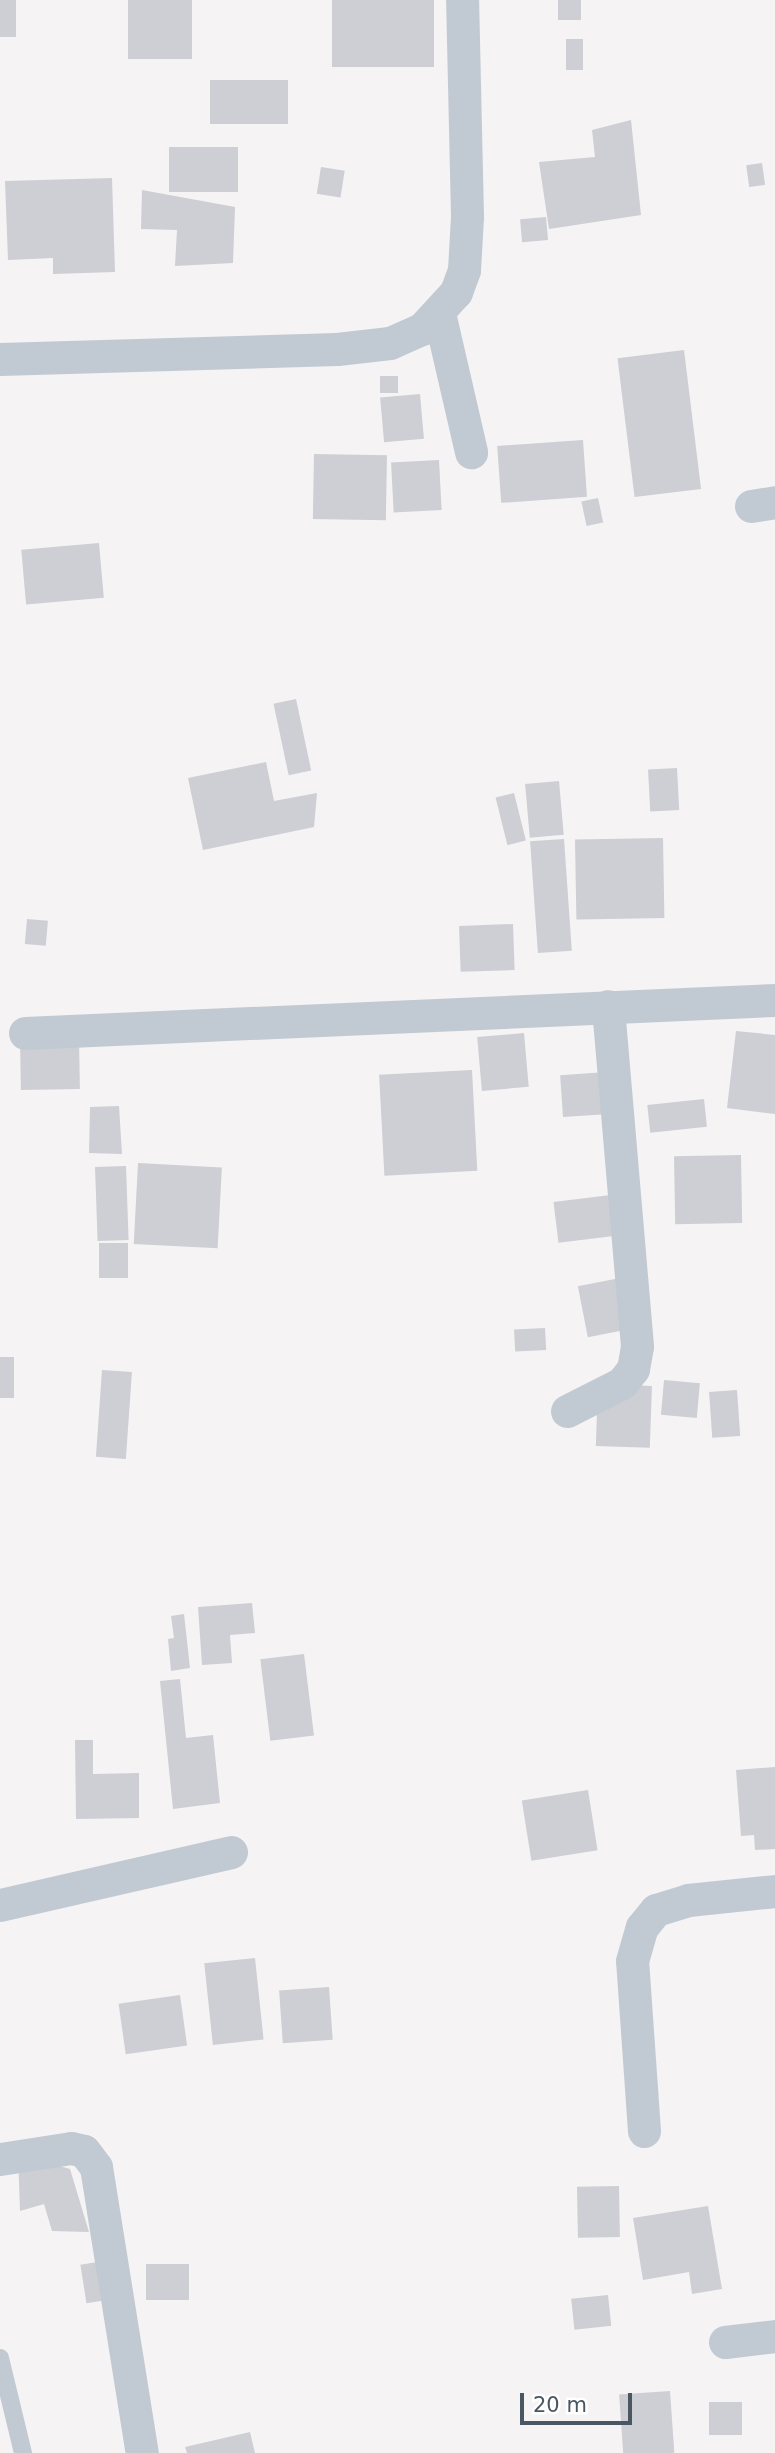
<!DOCTYPE html>
<style>
body{margin:0}
#map{position:relative;width:775px;height:2453px;overflow:hidden;background:#f5f3f3;font-family:"DejaVu Sans",sans-serif}
div>[style]{position:absolute}
.building>*{inset:0;background:#cdcfd5;transform-origin:0 0}
.service>*{height:18px;margin:-9px;padding:0 9px;transform-origin:9px;border-radius:9px;background:#c1cad2}
.minor>*{height:33px;margin:-16.5px;padding:0 16.5px;transform-origin:16.5px;border-radius:16.5px;background:#c1cad2}
span{translate:-50% -50%;white-space:nowrap;text-align:center;line-height:1.15;-webkit-text-stroke:7px #fff;paint-order:stroke}
.scale{position:absolute;left:520px;top:2393px;width:112px;height:32px;box-sizing:border-box;border:4px solid #4a5661;border-top:0;padding-left:9px;font-size:21px;line-height:24px;white-space:nowrap;color:#4a5661;-webkit-text-stroke:5px #fff;paint-order:stroke}
</style>
<div id="map">
<div class="building">
<div style="left:0;top:0;width:16px;height:37px"></div>
<div style="left:128px;top:0;width:64px;height:59px"></div>
<div style="left:332px;top:0;width:102px;height:67px"></div>
<div style="left:558px;top:0;width:23px;height:20px"></div>
<div style="left:566px;top:39px;width:17px;height:31px"></div>
<div style="left:210px;top:80px;width:78px;height:44px"></div>
<div style="clip-path:polygon(631px 120px,641px 215px,549px 229px,539px 162px,595px 157px,592px 130px)"></div>
<div style="left:238px;top:147px;width:45px;height:69px;rotate:90deg"></div>
<div style="left:762px;top:163px;width:22px;height:16px;rotate:82deg"></div>
<div style="left:321px;top:167px;width:24px;height:27px;rotate:9deg"></div>
<div style="clip-path:polygon(112px 178px,115px 272px,53px 274px,53px 258px,8px 260px,5px 181px)"></div>
<div style="clip-path:polygon(142px 190px,235px 207px,233px 263px,175px 266px,177px 230px,141px 229px)"></div>
<div style="left:546px;top:217px;width:23px;height:26px;rotate:85deg"></div>
<div style="left:684px;top:350px;width:140px;height:67px;rotate:83deg"></div>
<div style="left:380px;top:376px;width:18px;height:17px"></div>
<div style="left:420px;top:394px;width:45px;height:40px;rotate:85deg"></div>
<div style="left:583px;top:440px;width:57px;height:86px;rotate:86deg"></div>
<div style="left:314px;top:454px;width:73px;height:65px;rotate:1deg"></div>
<div style="left:439px;top:460px;width:50px;height:48px;rotate:87deg"></div>
<div style="left:598px;top:498px;width:25px;height:17px;rotate:78deg"></div>
<div style="left:99px;top:543px;width:55px;height:78px;rotate:85deg"></div>
<div style="left:296px;top:699px;width:73px;height:23px;rotate:78deg"></div>
<div style="clip-path:polygon(266px 762px,274px 801px,317px 793px,314px 827px,203px 850px,188px 778px)"></div>
<div style="left:677px;top:768px;width:42px;height:29px;rotate:87deg"></div>
<div style="left:559px;top:781px;width:54px;height:34px;rotate:85deg"></div>
<div style="left:514px;top:793px;width:49px;height:19px;rotate:76deg"></div>
<div style="left:663px;top:838px;width:80px;height:88px;rotate:89deg"></div>
<div style="left:564px;top:839px;width:112px;height:34px;rotate:86deg"></div>
<div style="left:27px;top:919px;width:21px;height:25px;rotate:5deg"></div>
<div style="left:513px;top:924px;width:46px;height:54px;rotate:88deg"></div>
<div style="clip-path:polygon(736px 1031px,775px 1035px,775px 1114px,727px 1108px)"></div>
<div style="left:524px;top:1033px;width:54px;height:47px;rotate:85deg"></div>
<div style="left:79px;top:1038px;width:51px;height:59px;rotate:89deg"></div>
<div style="left:472px;top:1070px;width:101px;height:93px;rotate:87deg"></div>
<div style="left:606px;top:1072px;width:42px;height:46px;rotate:86deg"></div>
<div style="left:704px;top:1099px;width:28px;height:57px;rotate:84deg"></div>
<div style="clip-path:polygon(119px 1106px,122px 1154px,89px 1153px,90px 1107px)"></div>
<div style="left:741px;top:1155px;width:68px;height:67px;rotate:89deg"></div>
<div style="left:138px;top:1163px;width:84px;height:81px;rotate:3deg"></div>
<div style="left:126px;top:1166px;width:74px;height:31px;rotate:88deg"></div>
<div style="left:619px;top:1194px;width:41px;height:66px;rotate:83deg"></div>
<div style="left:99px;top:1243px;width:29px;height:35px"></div>
<div style="left:625px;top:1277px;width:52px;height:48px;rotate:79deg"></div>
<div style="left:545px;top:1328px;width:22px;height:31px;rotate:87deg"></div>
<div style="left:0;top:1357px;width:14px;height:41px"></div>
<div style="left:102px;top:1370px;width:30px;height:87px;rotate:4deg"></div>
<div style="left:664px;top:1380px;width:36px;height:35px;rotate:5deg"></div>
<div style="left:598px;top:1384px;width:54px;height:62px;rotate:2deg"></div>
<div style="left:737px;top:1390px;width:46px;height:28px;rotate:86deg"></div>
<div style="clip-path:polygon(252px 1603px,255px 1633px,230px 1635px,232px 1663px,202px 1665px,198px 1607px)"></div>
<div style="clip-path:polygon(184px 1614px,190px 1668px,171px 1671px,168px 1639px,174px 1638px,171px 1616px)"></div>
<div style="left:304px;top:1654px;width:82px;height:44px;rotate:83deg"></div>
<div style="clip-path:polygon(180px 1679px,186px 1738px,213px 1735px,220px 1803px,173px 1809px,160px 1681px)"></div>
<div style="clip-path:polygon(75px 1740px,93px 1740px,93px 1774px,139px 1773px,139px 1818px,76px 1819px)"></div>
<div style="clip-path:polygon(775px 1767px,775px 1849px,755px 1850px,754px 1835px,741px 1836px,736px 1770px)"></div>
<div style="left:588px;top:1790px;width:61px;height:67px;rotate:81deg"></div>
<div style="left:255px;top:1958px;width:82px;height:51px;rotate:84deg"></div>
<div style="left:329px;top:1987px;width:53px;height:50px;rotate:86deg"></div>
<div style="left:180px;top:1995px;width:51px;height:62px;rotate:82deg"></div>
<div style="clip-path:polygon(18px 2154px,70px 2169px,89px 2232px,52px 2231px,44px 2204px,20px 2211px)"></div>
<div style="left:619px;top:2186px;width:51px;height:42px;rotate:89deg"></div>
<div style="clip-path:polygon(708px 2206px,722px 2289px,692px 2294px,689px 2272px,643px 2280px,633px 2218px)"></div>
<div style="left:110px;top:2260px;width:39px;height:30px;rotate:81deg"></div>
<div style="left:146px;top:2264px;width:43px;height:36px"></div>
<div style="left:608px;top:2295px;width:31px;height:37px;rotate:84deg"></div>
<div style="left:670px;top:2391px;width:62px;height:51px;rotate:86deg"></div>
<div style="left:742px;top:2402px;width:33px;height:33px;rotate:90deg"></div>
<div style="clip-path:polygon(250px 2432px,255px 2453px,187px 2453px,185px 2447px)"></div>
</div>
<div class="service">
<div style="left:0;top:2358px;width:98px;rotate:76.4deg"></div>
</div>
<div class="minor">
<div style="left:439px;top:313px;width:143px;rotate:77deg"></div>
<div style="left:0;top:359px;width:337px;rotate:-1.7deg"></div>
<div style="left:337px;top:349px;width:53px;rotate:-6.5deg"></div>
<div style="left:390px;top:343px;width:35px;rotate:-24deg"></div>
<div style="left:422px;top:329px;width:50px;rotate:-47.4deg"></div>
<div style="left:456px;top:292px;width:23px;rotate:-70deg"></div>
<div style="left:464px;top:270px;width:54px;rotate:-86.8deg"></div>
<div style="left:467px;top:216px;width:216px;rotate:-91.3deg"></div>
<div style="left:751px;top:506px;width:24px;rotate:-9deg"></div>
<div style="left:25px;top:1033px;width:751px;rotate:-2.52deg"></div>
<div style="left:567px;top:1411px;width:62px;rotate:-27deg"></div>
<div style="left:622px;top:1383px;width:18px;rotate:-52deg"></div>
<div style="left:633px;top:1369px;width:23px;rotate:-80deg"></div>
<div style="left:637px;top:1346px;width:341px;rotate:-94.9deg"></div>
<div style="left:0;top:1905px;width:237px;rotate:-12.9deg"></div>
<div style="left:644px;top:2131px;width:170px;rotate:-94deg"></div>
<div style="left:632px;top:1961px;width:35px;rotate:-74deg"></div>
<div style="left:642px;top:1927px;width:22px;rotate:-51deg"></div>
<div style="left:656px;top:1910px;width:34px;rotate:-17deg"></div>
<div style="left:688px;top:1900px;width:87px;rotate:-5.9deg"></div>
<div style="left:0;top:2159px;width:72px;rotate:-8.8deg"></div>
<div style="left:71px;top:2148px;width:13px;rotate:13deg"></div>
<div style="left:84px;top:2151px;width:20px;rotate:53deg"></div>
<div style="left:96px;top:2167px;width:290px;rotate:80.9deg"></div>
<div style="left:725px;top:2342px;width:50px;rotate:-6.8deg"></div>
</div>
<div class="scale">20 m</div>
</div>
